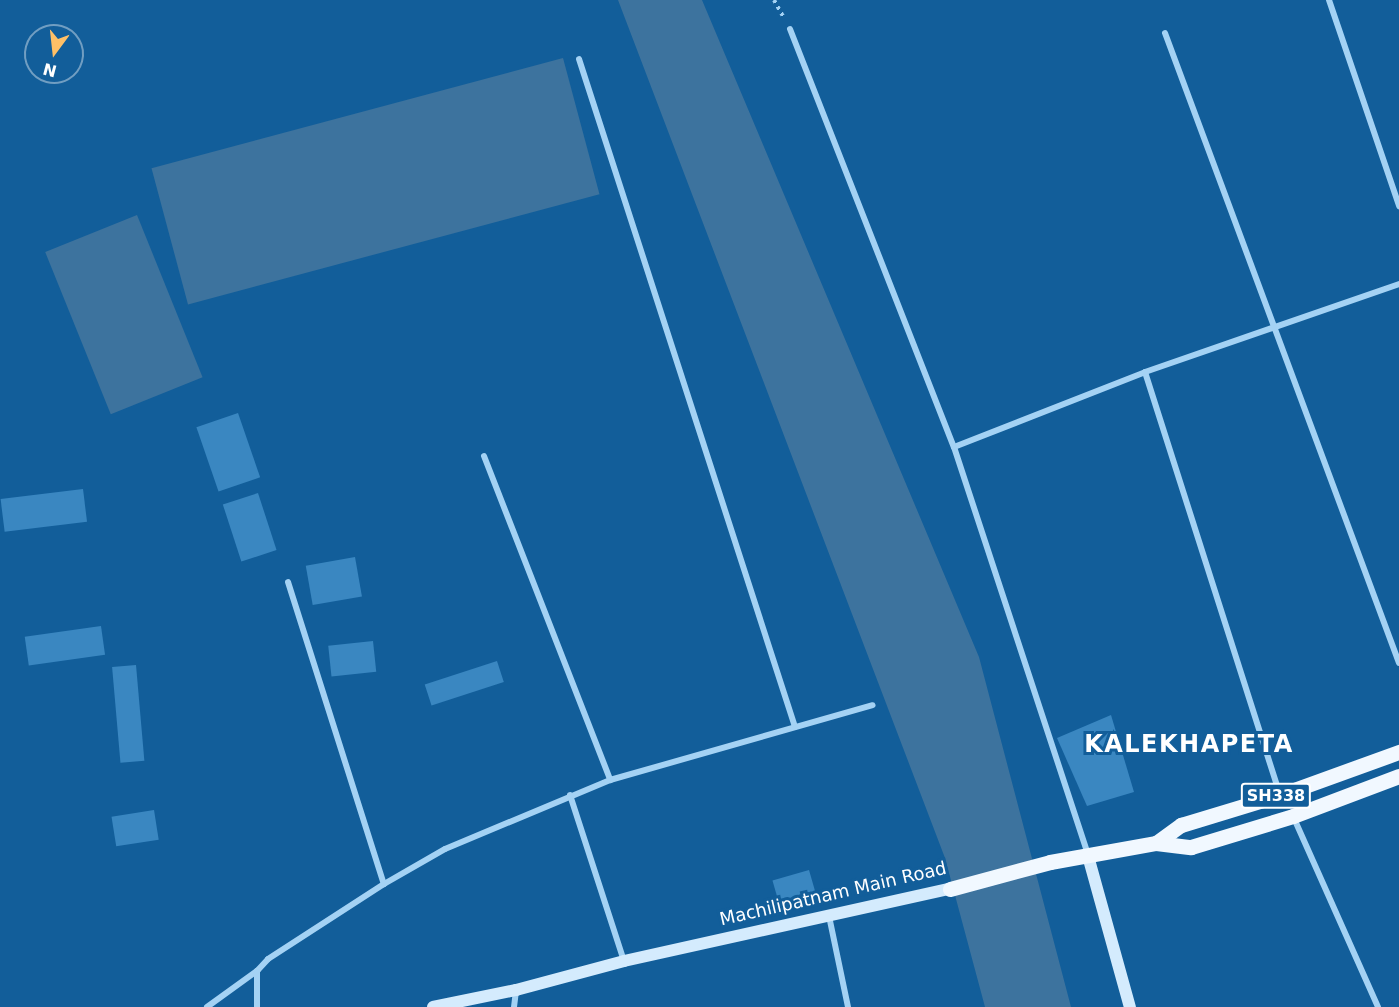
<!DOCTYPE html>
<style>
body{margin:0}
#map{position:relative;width:1399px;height:1007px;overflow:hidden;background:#125e9a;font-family:"DejaVu Sans",sans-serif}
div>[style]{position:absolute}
.water>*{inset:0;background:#3d739e;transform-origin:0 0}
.building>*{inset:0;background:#3a87c1;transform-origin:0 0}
.path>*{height:4px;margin-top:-2px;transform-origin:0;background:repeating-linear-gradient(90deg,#a4d2f4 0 3px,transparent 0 7.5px)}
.street>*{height:6px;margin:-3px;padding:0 3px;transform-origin:3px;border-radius:3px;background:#a4d2f4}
.secondary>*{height:12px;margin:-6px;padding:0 6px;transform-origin:6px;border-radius:6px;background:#d4ebfd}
.primary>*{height:15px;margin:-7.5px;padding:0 7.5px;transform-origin:7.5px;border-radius:7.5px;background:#f1f8ff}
span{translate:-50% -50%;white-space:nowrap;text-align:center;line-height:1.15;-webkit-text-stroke:6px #125e9a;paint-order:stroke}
.shield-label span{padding:2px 4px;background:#125e9a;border:2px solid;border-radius:4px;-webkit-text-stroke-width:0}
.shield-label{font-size:16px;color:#fff;font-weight:700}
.street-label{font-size:18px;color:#fff}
.district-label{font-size:24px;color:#fff;font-weight:700;letter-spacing:1.5px}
.north{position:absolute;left:24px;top:24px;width:60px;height:60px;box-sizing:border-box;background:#125e9a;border:2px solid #719ec2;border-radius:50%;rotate:195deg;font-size:16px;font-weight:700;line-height:24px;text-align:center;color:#fff}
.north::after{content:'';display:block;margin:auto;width:21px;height:27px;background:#ffc067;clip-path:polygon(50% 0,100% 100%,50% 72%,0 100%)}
</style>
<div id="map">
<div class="water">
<div style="clip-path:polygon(618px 0,702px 0,979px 657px,1071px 1007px,985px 1007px,945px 858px)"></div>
<div style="left:563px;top:58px;width:141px;height:426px;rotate:75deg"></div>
<div style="left:137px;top:215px;width:175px;height:99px;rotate:68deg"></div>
</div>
<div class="building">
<div style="left:238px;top:413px;width:68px;height:44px;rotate:71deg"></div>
<div style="left:83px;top:489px;width:33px;height:83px;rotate:83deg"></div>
<div style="left:258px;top:493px;width:60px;height:37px;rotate:72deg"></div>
<div style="left:355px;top:557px;width:40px;height:50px;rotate:80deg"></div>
<div style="left:101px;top:626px;width:29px;height:77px;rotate:82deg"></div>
<div style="left:373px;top:641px;width:31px;height:45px;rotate:84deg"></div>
<div style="left:497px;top:661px;width:22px;height:76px;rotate:72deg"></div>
<div style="left:136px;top:665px;width:96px;height:24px;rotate:85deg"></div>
<div style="clip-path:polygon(1111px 715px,1134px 792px,1087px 806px,1057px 738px)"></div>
<div style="left:154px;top:810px;width:30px;height:43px;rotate:81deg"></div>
<div style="left:809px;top:870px;width:25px;height:38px;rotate:74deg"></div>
</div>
<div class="path">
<div style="left:774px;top:0;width:21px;rotate:61deg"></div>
</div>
<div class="street">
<div style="left:1329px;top:0;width:218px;rotate:71.2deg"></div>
<div style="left:790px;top:29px;width:449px;rotate:68.6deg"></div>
<div style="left:954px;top:447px;width:429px;rotate:71.8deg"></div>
<div style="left:1165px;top:33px;width:672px;rotate:69.62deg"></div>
<div style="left:579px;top:59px;width:702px;rotate:72.08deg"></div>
<div style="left:1145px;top:372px;width:269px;rotate:-19.1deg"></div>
<div style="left:954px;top:447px;width:205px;rotate:-21.4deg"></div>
<div style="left:1145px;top:372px;width:443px;rotate:72.3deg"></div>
<div style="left:484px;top:456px;width:348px;rotate:68.7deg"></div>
<div style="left:288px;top:582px;width:317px;rotate:72.4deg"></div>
<div style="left:570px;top:795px;width:175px;rotate:72deg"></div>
<div style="left:1293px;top:816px;width:209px;rotate:66deg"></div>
<div style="left:829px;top:916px;width:93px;rotate:78.2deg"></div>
<div style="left:207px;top:1007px;width:62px;rotate:-35.8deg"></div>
<div style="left:257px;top:1007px;width:36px;rotate:-90deg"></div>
<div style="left:257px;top:971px;width:16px;rotate:-47deg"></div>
<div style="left:268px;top:959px;width:138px;rotate:-32.9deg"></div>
<div style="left:384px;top:884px;width:70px;rotate:-29.8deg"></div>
<div style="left:445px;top:849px;width:179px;rotate:-22.7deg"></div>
<div style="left:610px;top:780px;width:273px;rotate:-15.9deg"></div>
<div style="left:514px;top:1007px;width:17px;rotate:-83deg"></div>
</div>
<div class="secondary">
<div style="left:1088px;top:856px;width:157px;rotate:74.5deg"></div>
<div style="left:433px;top:1007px;width:85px;rotate:-11.6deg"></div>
<div style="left:516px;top:990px;width:112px;rotate:-15deg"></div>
<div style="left:624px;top:961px;width:334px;rotate:-12.5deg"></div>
</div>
<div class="primary">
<div style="left:1156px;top:843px;width:31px;rotate:-36deg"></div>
<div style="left:1181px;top:825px;width:103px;rotate:-16.9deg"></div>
<div style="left:1280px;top:795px;width:127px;rotate:-19.9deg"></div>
<div style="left:950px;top:889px;width:104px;rotate:-15.1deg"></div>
<div style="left:1050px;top:862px;width:108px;rotate:-10.2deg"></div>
<div style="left:1156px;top:843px;width:35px;rotate:7deg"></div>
<div style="left:1191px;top:847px;width:107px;rotate:-16.9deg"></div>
<div style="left:1293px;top:816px;width:113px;rotate:-20.7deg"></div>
</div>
<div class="shield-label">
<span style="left:1276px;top:796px">SH338</span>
</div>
<div class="street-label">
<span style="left:833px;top:894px;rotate:-13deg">Machilipatnam Main Road</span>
</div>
<div class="district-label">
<span style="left:1189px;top:745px">KALEKHAPETA</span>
</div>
<div class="north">N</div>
</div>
